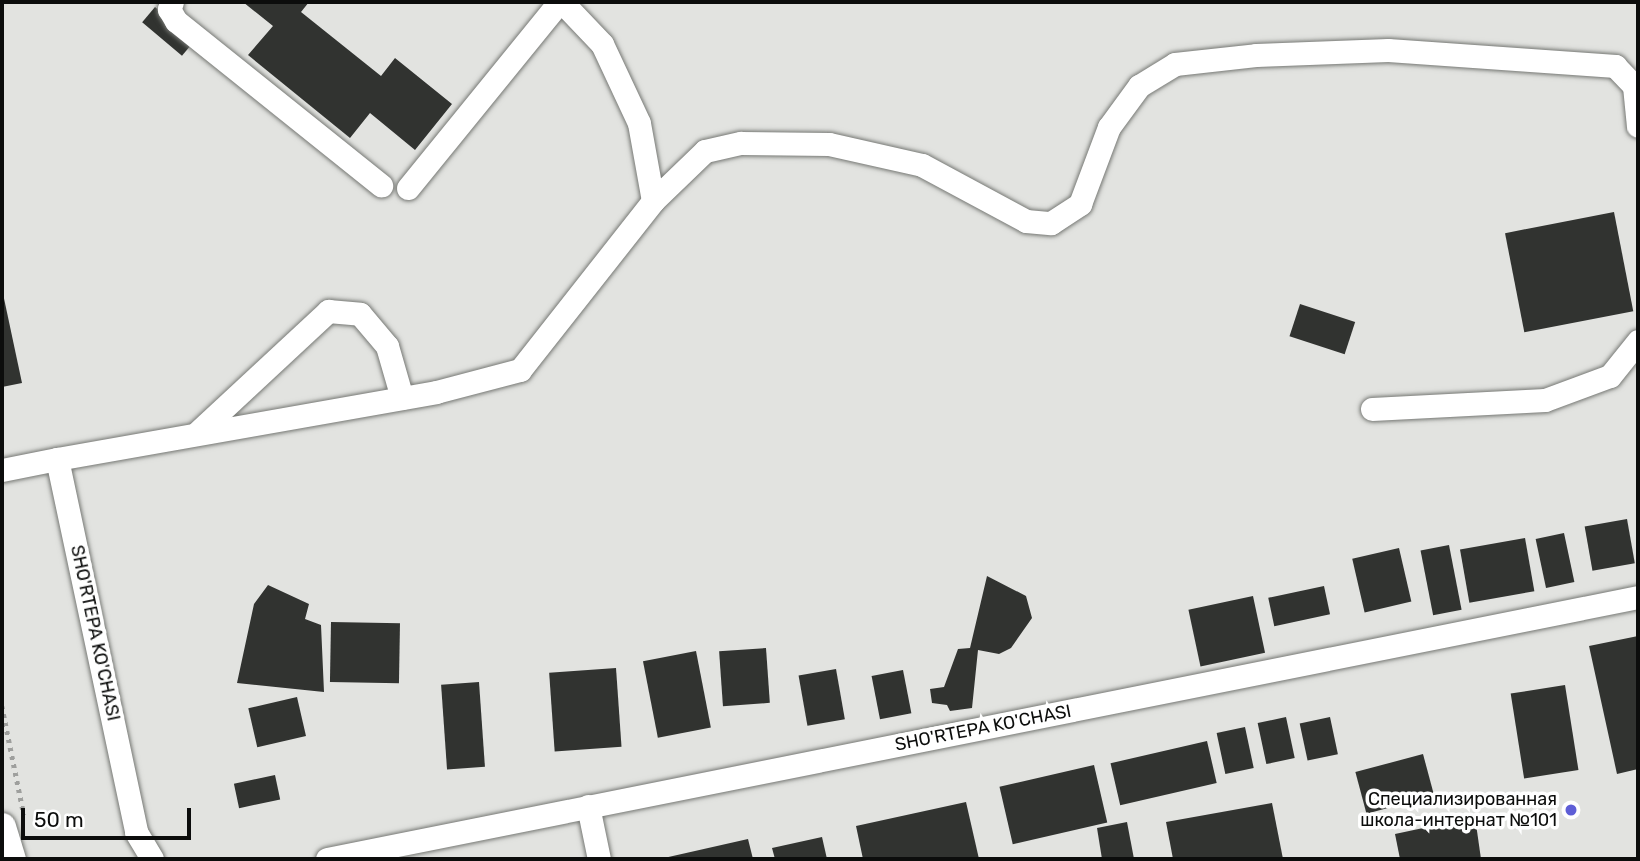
<!DOCTYPE html>
<meta charset="utf-8">
<style>
body{margin:0}
#map{position:relative;width:1640px;height:861px;overflow:hidden;background:#e2e3e0;font-family:Rubik,sans-serif}
div>[style]{position:absolute}
.building>*{inset:0;background:#313330;transform-origin:0 0}
.path>*{height:4.5px;margin-top:-2.25px;transform-origin:0;background:repeating-linear-gradient(90deg,#9e9f9d 0 3.5px,transparent 0 8.5px)}
.roads{filter:drop-shadow(0 0 2px #767874) drop-shadow(0 0 2px #767874)}
.minor>*{height:23px;margin:-11.5px;padding:0 11.5px;transform-origin:11.5px;border-radius:11.5px;background:#fff}
.major>*{height:28px;margin:-14px;padding:0 14px;transform-origin:14px;border-radius:14px;background:#fff}
.dots>*{width:19px;height:19px;translate:-50% -50%;box-sizing:border-box;border:4px solid #fff;border-radius:50%}
span{translate:-50% -50%;white-space:nowrap;text-align:center;line-height:1.15;-webkit-text-stroke:7px #fff;paint-order:stroke}
.street-label{font-size:18px;color:#0c0d0c}
.poi-label{font-size:18px;color:#0c0d0c}
.right{translate:-100% -50%;text-align:right}
.frame{position:absolute;inset:0;border:4px solid #0c0d0c;pointer-events:none}
.scale{position:absolute;left:21px;top:808px;width:170px;height:32px;box-sizing:border-box;border:4px solid #0c0d0c;border-top:0;padding-left:9px;font-size:21px;line-height:24px;white-space:nowrap;color:#0c0d0c;-webkit-text-stroke:5px #fff;paint-order:stroke}
</style>
<div id="map">
<div class="building">
<div style="clip-path:polygon(243px 2px,309px 2px,301px 12px,381px 76px,395px 58px,452px 104px,415px 150px,370px 113px,350px 138px,248px 55px,273px 26px)"></div>
<div style="left:155px;top:7px;width:52px;height:20px;rotate:40deg"></div>
<div style="left:1614px;top:212px;width:101px;height:111px;rotate:79deg"></div>
<div style="clip-path:polygon(2px 289px,22px 383px,2px 387px)"></div>
<div style="left:1300px;top:304px;width:58px;height:34px;rotate:18deg"></div>
<div style="left:1627px;top:519px;width:45px;height:43px;rotate:80deg"></div>
<div style="left:1564px;top:533px;width:50px;height:29px;rotate:78deg"></div>
<div style="left:1525px;top:538px;width:54px;height:66px;rotate:80deg"></div>
<div style="left:1449px;top:545px;width:66px;height:29px;rotate:79deg"></div>
<div style="left:1399px;top:548px;width:55px;height:48px;rotate:77deg"></div>
<div style="clip-path:polygon(987px 576px,1026px 596px,1032px 618px,1011px 648px,999px 654px,978px 650px,972px 708px,950px 711px,947px 705px,932px 703px,930px 689px,944px 687px,958px 649px,970px 648px)"></div>
<div style="clip-path:polygon(268px 585px,309px 604px,305px 619px,321px 625px,324px 692px,237px 683px,254px 604px)"></div>
<div style="left:1324px;top:586px;width:29px;height:57px;rotate:78deg"></div>
<div style="left:1253px;top:596px;width:58px;height:66px;rotate:78deg"></div>
<div style="left:331px;top:622px;width:69px;height:60px;rotate:1deg"></div>
<div style="clip-path:polygon(1638px 636px,1638px 769px,1617px 774px,1589px 646px)"></div>
<div style="left:766px;top:648px;width:55px;height:47px;rotate:86deg"></div>
<div style="left:696px;top:651px;width:78px;height:54px;rotate:79deg"></div>
<div style="left:616px;top:668px;width:79px;height:67px;rotate:86deg"></div>
<div style="left:836px;top:669px;width:51px;height:38px;rotate:80deg"></div>
<div style="left:903px;top:670px;width:44px;height:32px;rotate:79deg"></div>
<div style="left:479px;top:682px;width:85px;height:38px;rotate:86deg"></div>
<div style="left:1565px;top:685px;width:86px;height:55px;rotate:81deg"></div>
<div style="left:297px;top:697px;width:40px;height:50px;rotate:77deg"></div>
<div style="left:1286px;top:717px;width:42px;height:29px;rotate:78deg"></div>
<div style="left:1330px;top:717px;width:38px;height:31px;rotate:78deg"></div>
<div style="left:1245px;top:727px;width:42px;height:29px;rotate:78deg"></div>
<div style="left:1207px;top:741px;width:43px;height:99px;rotate:77deg"></div>
<div style="left:1423px;top:754px;width:43px;height:70px;rotate:75deg"></div>
<div style="left:1094px;top:765px;width:59px;height:97px;rotate:77deg"></div>
<div style="left:275px;top:775px;width:25px;height:42px;rotate:78deg"></div>
<div style="clip-path:polygon(966px 802px,979px 859px,863px 859px,856px 826px)"></div>
<div style="clip-path:polygon(1272px 803px,1283px 859px,1173px 859px,1166px 822px)"></div>
<div style="clip-path:polygon(1475px 817px,1481px 859px,1400px 859px,1395px 834px)"></div>
<div style="clip-path:polygon(1127px 822px,1134px 859px,1102px 859px,1097px 828px)"></div>
<div style="clip-path:polygon(822px 837px,827px 859px,775px 859px,772px 848px)"></div>
<div style="clip-path:polygon(748px 839px,753px 859px,664px 859px,664px 858px)"></div>
</div>
<div class="path">
<div style="left:2px;top:706px;width:111px;rotate:78.6deg"></div>
</div>
<div class="roads">
<div class="minor">
<div style="left:172px;top:2px;width:8px;rotate:113deg"></div>
<div style="left:169px;top:9px;width:14px;rotate:60deg"></div>
<div style="left:176px;top:21px;width:263px;rotate:38.7deg"></div>
<div style="left:408px;top:188px;width:240px;rotate:-50.9deg"></div>
<div style="left:653px;top:201px;width:72px;rotate:-43.9deg"></div>
<div style="left:705px;top:151px;width:37px;rotate:-13deg"></div>
<div style="left:741px;top:143px;width:88px;rotate:0.7deg"></div>
<div style="left:829px;top:144px;width:95px;rotate:12.7deg"></div>
<div style="left:922px;top:165px;width:118px;rotate:28.3deg"></div>
<div style="left:1026px;top:221px;width:25px;rotate:5deg"></div>
<div style="left:1051px;top:223px;width:35px;rotate:-33deg"></div>
<div style="left:1080px;top:204px;width:82px;rotate:-69.4deg"></div>
<div style="left:1109px;top:127px;width:51px;rotate:-53.8deg"></div>
<div style="left:1139px;top:86px;width:42px;rotate:-31.4deg"></div>
<div style="left:1175px;top:64px;width:81px;rotate:-6.3deg"></div>
<div style="left:1256px;top:55px;width:132px;rotate:-2.2deg"></div>
<div style="left:1388px;top:50px;width:228px;rotate:4deg"></div>
<div style="left:1615px;top:66px;width:28px;rotate:46deg"></div>
<div style="left:1634px;top:86px;width:40px;rotate:84.3deg"></div>
<div style="left:1372px;top:409px;width:173px;rotate:-3deg"></div>
<div style="left:1545px;top:400px;width:69px;rotate:-20.3deg"></div>
<div style="left:1610px;top:376px;width:45px;rotate:-51.3deg"></div>
<div style="left:198px;top:432px;width:178px;rotate:-42.9deg"></div>
<div style="left:328px;top:311px;width:32px;rotate:5deg"></div>
<div style="left:360px;top:314px;width:42px;rotate:49.8deg"></div>
<div style="left:387px;top:346px;width:54px;rotate:73.9deg"></div>
<div style="left:57px;top:459px;width:385px;rotate:-10deg"></div>
<div style="left:436px;top:392px;width:87px;rotate:-14.7deg"></div>
<div style="left:520px;top:370px;width:215px;rotate:-51.8deg"></div>
<div style="left:653px;top:201px;width:79px;rotate:-100.2deg"></div>
<div style="left:639px;top:123px;width:87px;rotate:-115.1deg"></div>
<div style="left:602px;top:44px;width:58px;rotate:-133.6deg"></div>
<div style="left:2px;top:470px;width:56px;rotate:-11.3deg"></div>
<div style="left:57px;top:459px;width:381px;rotate:78deg"></div>
<div style="left:136px;top:832px;width:31px;rotate:59deg"></div>
<div style="left:588px;top:806px;width:54px;rotate:78.3deg"></div>
<div style="left:327px;top:859px;width:1337px;rotate:-11.3deg"></div>
</div>
<div class="major">
<div style="left:2px;top:827px;width:34px;rotate:73deg"></div>
</div>
</div>
<div class="dots">
<div style="left:1571px;top:810px;background:#5e5ed6"></div>
</div>
<div class="street-label">
<span style="left:95px;top:633px;rotate:78deg">SHO'RTEPA KO'CHASI</span>
<span style="left:983px;top:728px;rotate:-11deg">SHO'RTEPA KO'CHASI</span>
</div>
<div class="poi-label">
<span class="right" style="left:1557px;top:810px">Специализированная<br>школа-интернат №101</span>
</div>
<div class="frame"></div>
<div class="scale">50 m</div>
</div>
